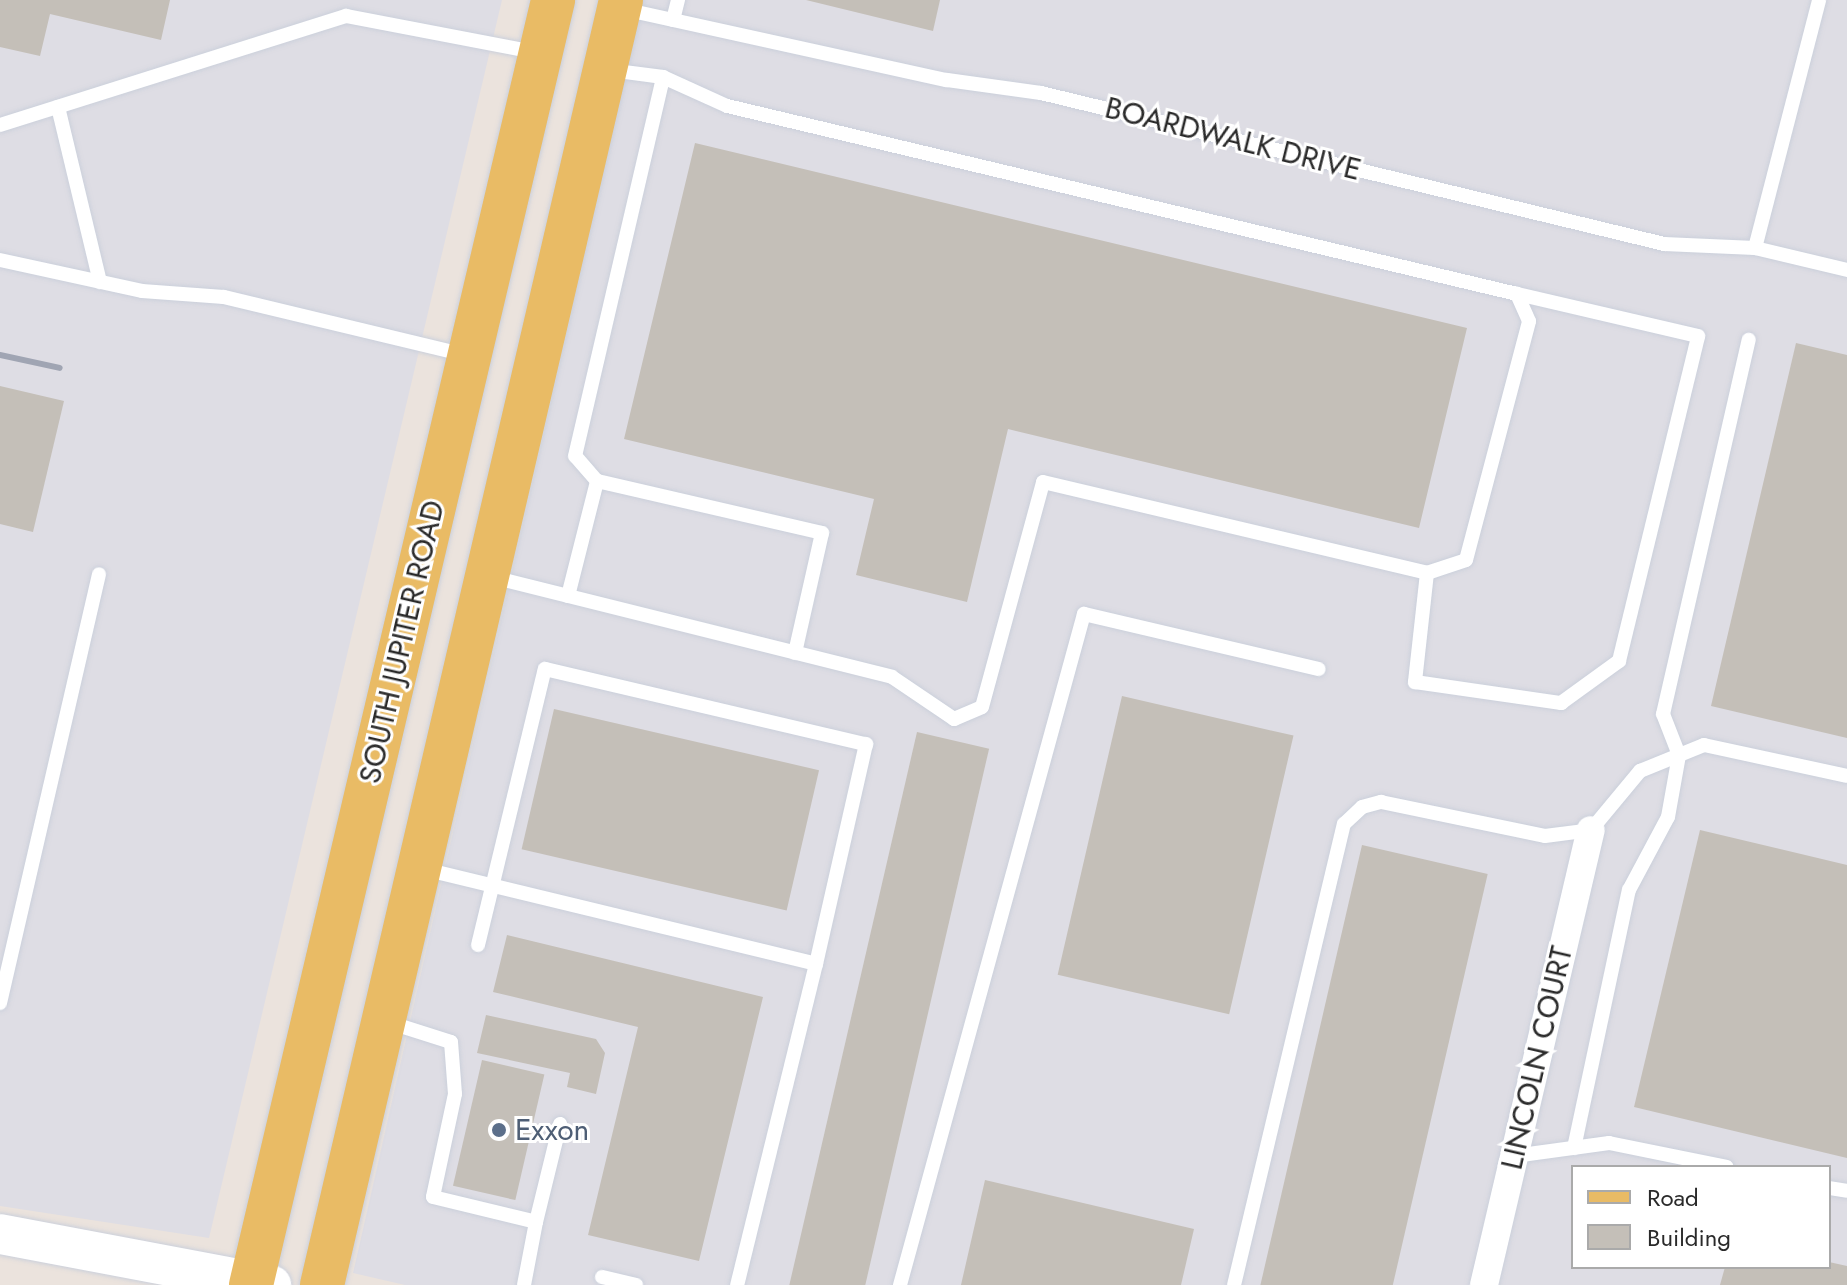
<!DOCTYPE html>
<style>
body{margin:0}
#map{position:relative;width:1847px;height:1285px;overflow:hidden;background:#ebe3dd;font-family:Jost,sans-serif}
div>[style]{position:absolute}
.industrial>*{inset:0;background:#dedde4}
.building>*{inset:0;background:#c4bfb8;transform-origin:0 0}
.roads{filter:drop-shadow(0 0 2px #cbd0db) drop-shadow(0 0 2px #cbd0db)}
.lane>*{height:14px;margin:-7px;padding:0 7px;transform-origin:7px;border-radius:7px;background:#fff}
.street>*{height:28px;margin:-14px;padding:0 14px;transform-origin:14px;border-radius:14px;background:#fff}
.secondary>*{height:40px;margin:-20px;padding:0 20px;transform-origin:20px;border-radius:20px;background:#fff}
.primary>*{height:44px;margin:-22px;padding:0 22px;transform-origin:22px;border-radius:22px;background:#e9bb65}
.rail>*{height:6px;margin:-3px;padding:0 3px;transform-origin:3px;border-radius:3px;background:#a0a5b3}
.dots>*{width:22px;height:22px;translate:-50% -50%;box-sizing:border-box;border:4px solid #fff;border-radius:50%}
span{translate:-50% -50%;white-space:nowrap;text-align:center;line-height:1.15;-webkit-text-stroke:6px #fff;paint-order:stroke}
.street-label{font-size:30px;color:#2a2a2a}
.service-label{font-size:30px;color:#4e5e75}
.left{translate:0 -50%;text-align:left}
.legend{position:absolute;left:1571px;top:1165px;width:260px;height:104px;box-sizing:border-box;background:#fff;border:2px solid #aaa;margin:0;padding:10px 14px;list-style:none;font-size:24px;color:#2a2a2a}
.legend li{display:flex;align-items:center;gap:16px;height:40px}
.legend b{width:40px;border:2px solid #aaa}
</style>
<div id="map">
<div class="industrial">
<div style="clip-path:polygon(0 0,502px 0,209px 1238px,0 1206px)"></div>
<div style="clip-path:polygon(evenodd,642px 0,1847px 0,1847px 1285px,405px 1285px,353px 1273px,642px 0,1573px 1167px,1829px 1167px,1829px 1267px,1573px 1267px,1573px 1167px)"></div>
</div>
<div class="building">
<div style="clip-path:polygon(0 0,170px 0,161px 40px,50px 14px,40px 56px,0 47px)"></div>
<div style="clip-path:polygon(806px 0,940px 0,933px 31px)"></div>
<div style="clip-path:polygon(695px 143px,1467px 328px,1419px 528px,1008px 429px,967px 602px,856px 575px,874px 499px,624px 439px)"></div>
<div style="clip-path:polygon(1796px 343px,1847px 355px,1847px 738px,1711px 706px)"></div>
<div style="clip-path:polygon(0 386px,64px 401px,33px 532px,0 524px)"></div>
<div style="left:1122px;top:696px;width:176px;height:286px;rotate:13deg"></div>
<div style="left:554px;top:709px;width:272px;height:144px;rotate:13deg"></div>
<div style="left:917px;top:732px;width:74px;height:568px;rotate:13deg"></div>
<div style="clip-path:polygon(1700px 830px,1847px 865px,1847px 1158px,1634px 1107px)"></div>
<div style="left:1362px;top:845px;width:129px;height:452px;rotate:13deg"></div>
<div style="clip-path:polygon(507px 935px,763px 997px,699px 1261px,588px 1235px,638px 1027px,493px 992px)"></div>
<div style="clip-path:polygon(486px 1015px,596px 1039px,605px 1053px,596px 1094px,567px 1087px,570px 1073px,477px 1053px)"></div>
<div style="left:482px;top:1060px;width:64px;height:129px;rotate:13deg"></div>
<div style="clip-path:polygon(985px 1180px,1194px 1229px,1181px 1285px,961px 1285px)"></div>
<div style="clip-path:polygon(1829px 1262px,1847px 1266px,1847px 1285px,1720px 1285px,1725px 1267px)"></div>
</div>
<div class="roads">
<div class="lane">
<div style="left:623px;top:9px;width:332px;rotate:12.4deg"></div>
<div style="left:947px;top:80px;width:95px;rotate:7.9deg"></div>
<div style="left:1041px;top:93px;width:641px;rotate:13.62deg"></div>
<div style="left:1664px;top:244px;width:91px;rotate:2.5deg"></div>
<div style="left:1755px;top:248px;width:95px;rotate:13.4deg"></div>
<div style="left:673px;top:20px;width:21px;rotate:-76deg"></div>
<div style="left:58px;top:107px;width:180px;rotate:76.5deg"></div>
<div style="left:0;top:125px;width:363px;rotate:-17.5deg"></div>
<div style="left:346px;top:16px;width:192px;rotate:10.8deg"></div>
<div style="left:1755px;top:248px;width:256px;rotate:-75.5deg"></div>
<div style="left:0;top:260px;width:145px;rotate:12.3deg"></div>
<div style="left:142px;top:291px;width:82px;rotate:4.2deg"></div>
<div style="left:224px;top:297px;width:249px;rotate:13.5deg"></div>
<div style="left:597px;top:481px;width:231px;rotate:13deg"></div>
<div style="left:822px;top:533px;width:123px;rotate:102.7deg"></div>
<div style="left:1427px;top:573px;width:110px;rotate:96.3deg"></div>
<div style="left:1415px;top:682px;width:148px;rotate:8.2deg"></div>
<div style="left:1561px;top:703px;width:72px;rotate:-35.9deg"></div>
<div style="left:1619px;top:661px;width:334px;rotate:-76.3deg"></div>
<div style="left:1698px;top:336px;width:186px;rotate:-166.9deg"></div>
<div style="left:492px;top:577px;width:412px;rotate:14deg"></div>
<div style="left:892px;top:677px;width:75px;rotate:34.1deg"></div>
<div style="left:954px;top:719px;width:30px;rotate:-23deg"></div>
<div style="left:982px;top:707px;width:233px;rotate:-74.8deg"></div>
<div style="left:1043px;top:482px;width:395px;rotate:13.3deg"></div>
<div style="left:1427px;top:573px;width:41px;rotate:-18.4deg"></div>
<div style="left:1466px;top:560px;width:247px;rotate:-75.2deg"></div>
<div style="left:1529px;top:321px;width:30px;rotate:-114deg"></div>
<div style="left:1517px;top:294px;width:812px;rotate:-166.61deg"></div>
<div style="left:727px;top:106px;width:70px;rotate:-155.6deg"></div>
<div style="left:663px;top:77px;width:53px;rotate:-172.5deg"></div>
<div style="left:568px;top:596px;width:119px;rotate:-75.8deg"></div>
<div style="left:597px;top:481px;width:33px;rotate:-131deg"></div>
<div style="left:575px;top:456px;width:389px;rotate:-76.9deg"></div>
<div style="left:424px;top:869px;width:403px;rotate:13.6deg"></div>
<div style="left:816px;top:964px;width:331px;rotate:103.8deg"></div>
<div style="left:478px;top:945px;width:284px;rotate:-76.4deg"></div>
<div style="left:545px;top:669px;width:330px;rotate:13.2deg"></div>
<div style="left:866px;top:744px;width:226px;rotate:102.8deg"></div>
<div style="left:0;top:1003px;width:440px;rotate:-77deg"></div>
<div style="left:388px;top:1022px;width:66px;rotate:17.6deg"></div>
<div style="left:451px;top:1042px;width:52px;rotate:85.6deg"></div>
<div style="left:455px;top:1094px;width:105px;rotate:102.1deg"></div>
<div style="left:433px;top:1197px;width:106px;rotate:13.6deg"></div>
<div style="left:536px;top:1222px;width:64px;rotate:100.8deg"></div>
<div style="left:1574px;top:1148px;width:264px;rotate:-78deg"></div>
<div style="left:1629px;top:890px;width:83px;rotate:-61.9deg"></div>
<div style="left:1668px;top:817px;width:63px;rotate:-79.9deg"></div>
<div style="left:1679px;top:755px;width:44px;rotate:-111.3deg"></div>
<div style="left:1663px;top:714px;width:384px;rotate:-77.1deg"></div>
<div style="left:1514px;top:1156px;width:96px;rotate:-7.8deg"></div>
<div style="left:1609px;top:1143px;width:120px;rotate:11.5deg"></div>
<div style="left:1829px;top:1188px;width:18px;rotate:9deg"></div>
<div style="left:536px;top:1222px;width:101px;rotate:-76.2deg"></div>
<div style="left:602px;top:1277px;width:35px;rotate:13deg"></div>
<div style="left:900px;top:1285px;width:696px;rotate:-74.67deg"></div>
<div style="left:1084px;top:614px;width:241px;rotate:13.2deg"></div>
<div style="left:1234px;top:1285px;width:474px;rotate:-76.6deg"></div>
<div style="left:1344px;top:824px;width:25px;rotate:-43deg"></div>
<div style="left:1362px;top:807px;width:20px;rotate:-15deg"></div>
<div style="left:1381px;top:802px;width:167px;rotate:11.7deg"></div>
<div style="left:1545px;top:836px;width:46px;rotate:-7.4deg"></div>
<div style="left:1591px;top:830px;width:77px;rotate:-50.3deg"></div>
<div style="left:1640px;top:771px;width:69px;rotate:-22.1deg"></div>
<div style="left:1704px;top:745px;width:146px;rotate:12.2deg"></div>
</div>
<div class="street">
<div style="left:1484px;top:1285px;width:467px;rotate:-76.8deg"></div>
</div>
<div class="secondary">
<div style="left:0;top:1234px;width:276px;rotate:10.7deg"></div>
</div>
<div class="primary">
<div style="left:251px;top:1285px;width:1320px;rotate:-76.77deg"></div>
<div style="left:322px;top:1285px;width:1319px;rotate:-76.9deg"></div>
</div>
</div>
<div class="rail">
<div style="left:0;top:355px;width:61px;rotate:12.2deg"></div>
</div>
<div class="dots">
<div style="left:499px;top:1130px;background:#5c6f8a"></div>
</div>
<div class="street-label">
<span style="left:1233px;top:139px;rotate:14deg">BOARDWALK DRIVE</span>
<span style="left:402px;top:642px;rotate:-77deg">SOUTH JUPITER ROAD</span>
<span style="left:1537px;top:1058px;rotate:-77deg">LINCOLN COURT</span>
</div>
<div class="service-label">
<span class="left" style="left:515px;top:1130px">Exxon</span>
</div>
<ul class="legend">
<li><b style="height:10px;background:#e9bb65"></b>Road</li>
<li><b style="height:22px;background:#c4bfb8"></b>Building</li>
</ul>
</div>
